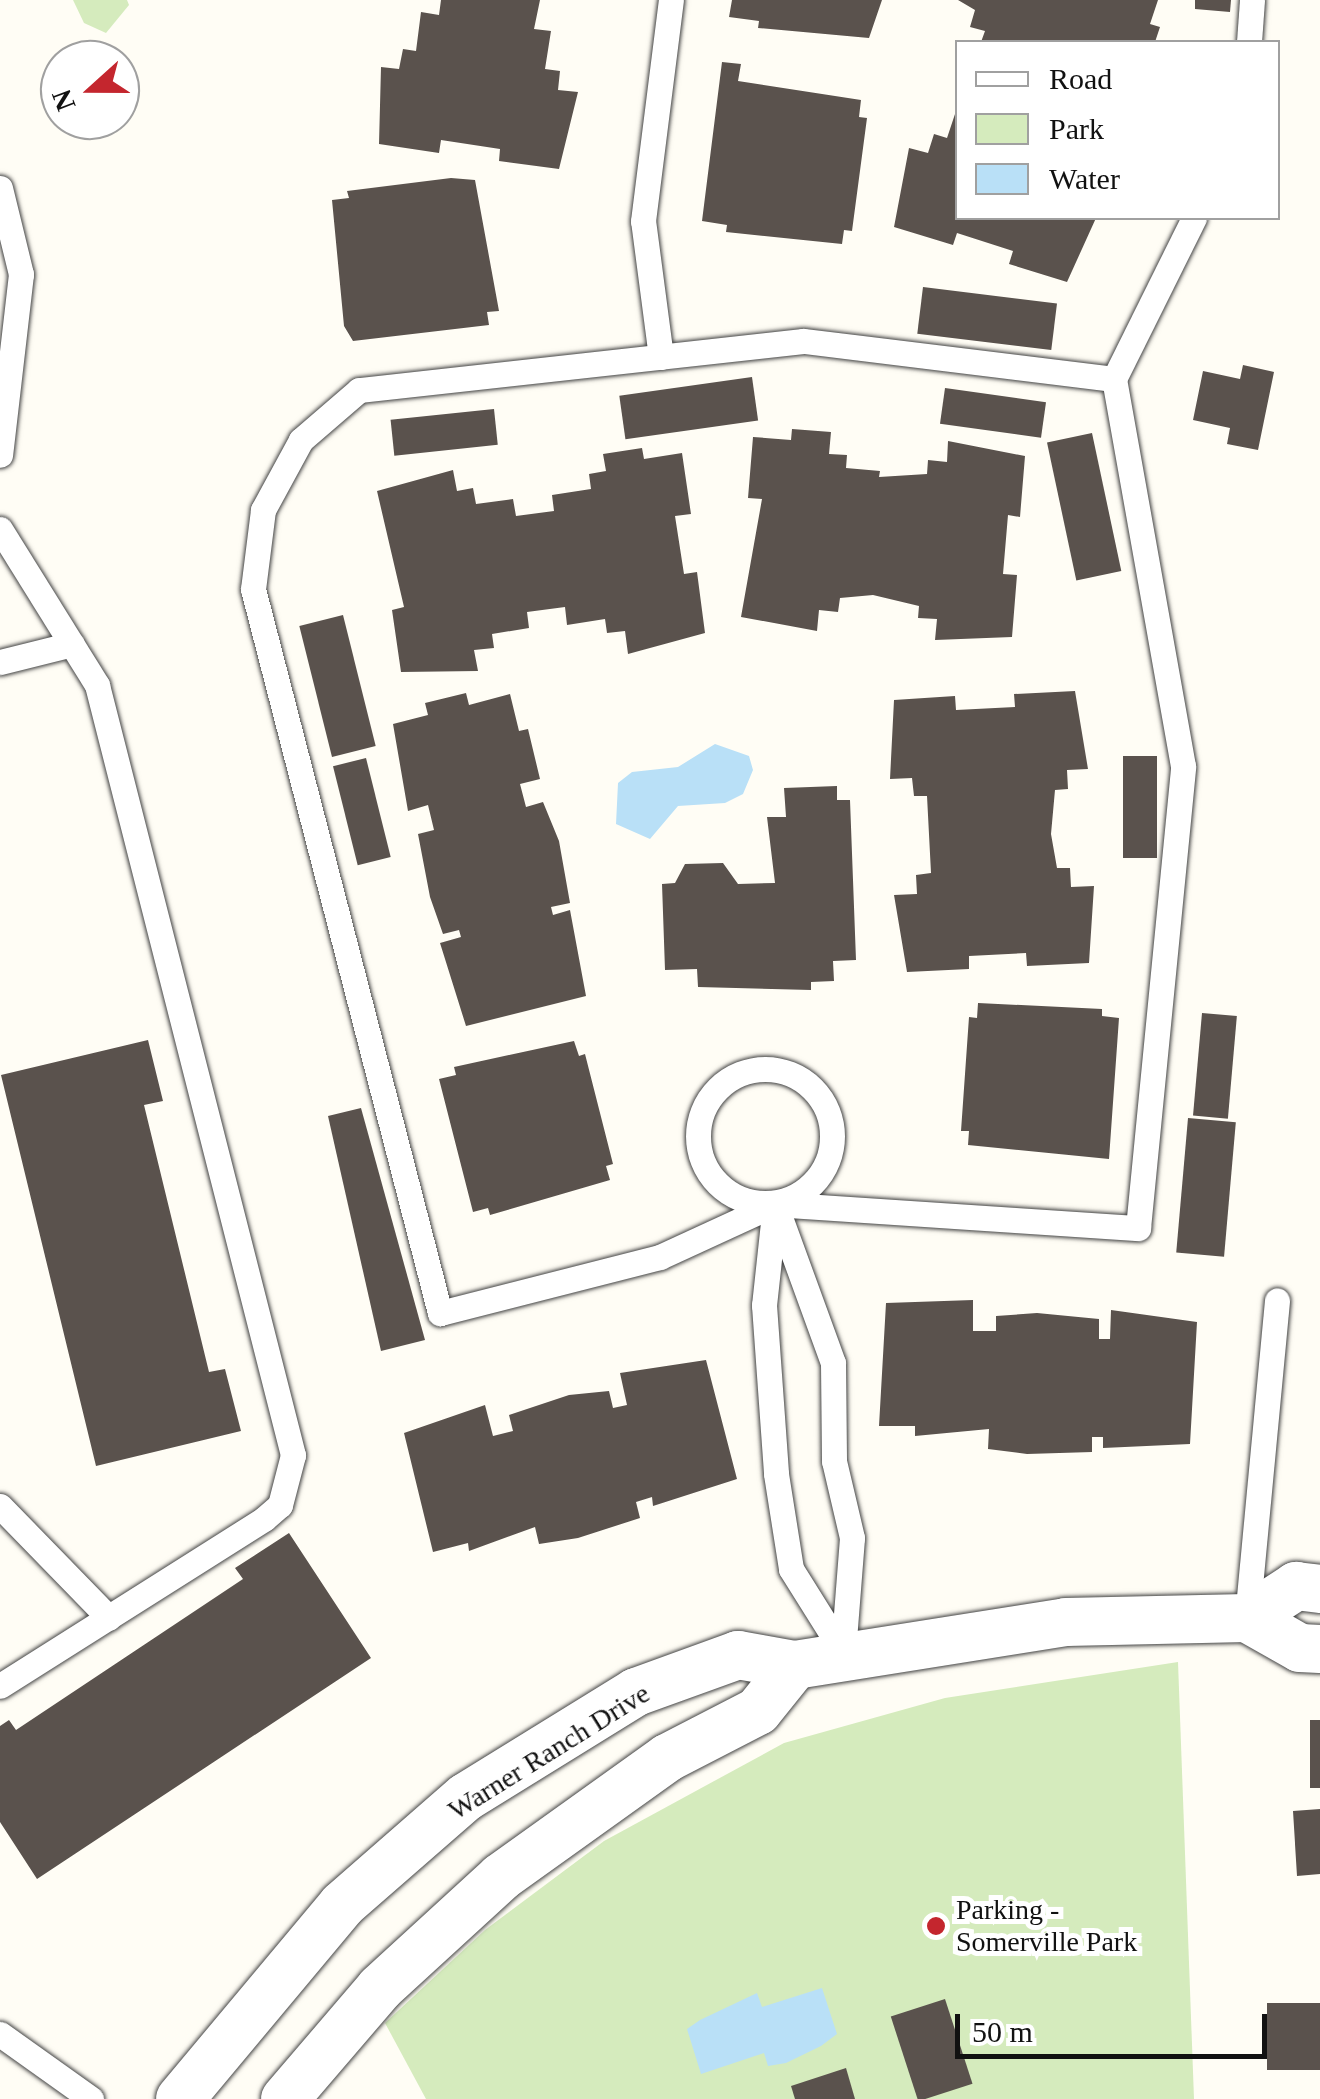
<!DOCTYPE html>
<style>
body{margin:0}
#map{position:relative;width:1320px;height:2099px;overflow:hidden;background:#fffdf5;font-family:"Times New Roman",serif}
div>[style]{position:absolute}
.green>*{inset:0;background:#d5ebbd}
.water>*{inset:0;background:#b9e0f7}
.building>*{inset:0;background:#5a524d;transform-origin:0 0}
.roads{filter:drop-shadow(0 0 2px #444) drop-shadow(0 0 2px #444)}
.lane>*{height:25px;margin:-12.5px;padding:0 12.5px;transform-origin:12.5px;border-radius:12.5px;background:#fff}
.lane>.ring{margin:-12.5px;padding:0;box-sizing:content-box;background:none;border:25px solid #fff;border-radius:50%}
.street>*{height:48px;margin:-24px;padding:0 24px;transform-origin:24px;border-radius:24px;background:#fff}
.dots>*{width:28px;height:28px;translate:-50% -50%;box-sizing:border-box;border:5px solid #fff;border-radius:50%}
span{translate:-50% -50%;white-space:nowrap;text-align:center;line-height:1.15;-webkit-text-stroke:10px #fff;paint-order:stroke}
.street-label{font-size:28px;color:#111}
.poi-label{font-size:28px;color:#111}
.left{translate:0 -50%;text-align:left}
.legend{position:absolute;left:955px;top:40px;width:325px;height:180px;box-sizing:border-box;background:#fff;border:2px solid #a0a0a0;margin:0;padding:12px 18px;list-style:none;font-size:30px;color:#111}
.legend li{display:flex;align-items:center;gap:20px;height:50px}
.legend b{width:50px;border:2px solid #a0a0a0}
.north{position:absolute;left:40px;top:40px;width:100px;height:100px;box-sizing:border-box;background:#fff;border:2px solid #a0a0a0;border-radius:50%;rotate:249deg;font-size:28px;font-weight:700;line-height:40px;text-align:center;color:#111}
.north::after{content:'';display:block;margin:auto;width:35px;height:45px;background:#c4262e;clip-path:polygon(50% 0,100% 100%,50% 72%,0 100%)}
.scale{position:absolute;left:955px;top:2014px;width:312px;height:45px;box-sizing:border-box;border:5px solid #111;border-top:0;padding-left:12px;font-size:30px;line-height:35px;white-space:nowrap;color:#111;-webkit-text-stroke:8px #fff;paint-order:stroke}
</style>
<div id="map">
<div class="green">
<div style="clip-path:polygon(73px 0,127px 0,129px 5px,106px 33px,84px 23px)"></div>
<div style="clip-path:polygon(1178px 1662px,1194px 2099px,426px 2099px,385px 2023px,485px 1930px,604px 1841px,784px 1743px,945px 1698px)"></div>
</div>
<div class="water">
<div style="clip-path:polygon(715px 744px,749px 756px,753px 770px,743px 794px,725px 803px,678px 806px,650px 839px,616px 824px,618px 783px,632px 772px,678px 767px)"></div>
<div style="clip-path:polygon(822px 1988px,837px 2034px,821px 2046px,786px 2063px,768px 2066px,764px 2053px,701px 2074px,687px 2029px,700px 2020px,757px 1993px,762px 2007px)"></div>
</div>
<div class="building">
<div style="clip-path:polygon(441px 0,540px 0,534px 29px,551px 31px,545px 69px,560px 71px,558px 90px,578px 92px,559px 169px,499px 161px,500px 149px,441px 140px,439px 153px,379px 144px,381px 67px,399px 69px,403px 49px,416px 51px,421px 12px,439px 15px)"></div>
<div style="clip-path:polygon(732px 0,882px 0,869px 38px,758px 28px,759px 21px,729px 17px)"></div>
<div style="clip-path:polygon(958px 0,1158px 0,1150px 24px,1160px 27px,1155px 42px,981px 42px,985px 31px,970px 27px,975px 10px)"></div>
<div style="clip-path:polygon(1195px 0,1231px 0,1230px 12px,1195px 9px)"></div>
<div style="clip-path:polygon(722px 62px,741px 64px,738px 81px,861px 100px,859px 117px,867px 118px,852px 231px,844px 230px,842px 244px,726px 232px,727px 225px,702px 221px)"></div>
<div style="clip-path:polygon(957px 108px,958px 218px,1096px 218px,1067px 282px,1009px 264px,1013px 251px,957px 233px,953px 245px,894px 227px,909px 148px,928px 153px,934px 134px,947px 138px)"></div>
<div style="clip-path:polygon(451px 178px,475px 180px,499px 311px,487px 312px,489px 325px,353px 341px,344px 326px,332px 200px,349px 198px,347px 191px)"></div>
<div style="left:923px;top:287px;width:135px;height:47px;rotate:7deg"></div>
<div style="clip-path:polygon(1243px 365px,1274px 372px,1258px 450px,1227px 444px,1230px 428px,1193px 420px,1203px 371px,1240px 379px)"></div>
<div style="left:752px;top:377px;width:44px;height:134px;rotate:82deg"></div>
<div style="left:945px;top:388px;width:102px;height:36px;rotate:8deg"></div>
<div style="left:494px;top:409px;width:36px;height:104px;rotate:84deg"></div>
<div style="clip-path:polygon(792px 429px,831px 432px,829px 454px,847px 455px,846px 468px,880px 471px,879px 477px,927px 474px,928px 460px,947px 462px,948px 441px,1025px 456px,1020px 517px,1008px 515px,1003px 574px,1017px 575px,1012px 637px,935px 640px,937px 619px,918px 618px,919px 606px,873px 595px,840px 598px,838px 612px,819px 610px,817px 631px,741px 617px,762px 499px,748px 498px,753px 437px,791px 440px)"></div>
<div style="left:1092px;top:433px;width:141px;height:46px;rotate:78deg"></div>
<div style="clip-path:polygon(642px 448px,644px 459px,682px 453px,691px 514px,675px 516px,684px 574px,697px 572px,705px 633px,628px 654px,625px 631px,607px 633px,605px 619px,567px 625px,565px 607px,527px 612px,529px 628px,492px 634px,494px 648px,474px 650px,478px 671px,401px 672px,392px 610px,404px 607px,377px 491px,453px 470px,457px 491px,473px 488px,476px 504px,513px 499px,516px 516px,554px 511px,552px 495px,591px 489px,589px 474px,606px 471px,603px 454px)"></div>
<div style="left:343px;top:615px;width:135px;height:45px;rotate:76deg"></div>
<div style="clip-path:polygon(1075px 691px,1088px 769px,1067px 770px,1068px 789px,1055px 790px,1051px 834px,1057px 868px,1070px 868px,1071px 887px,1094px 886px,1089px 963px,1027px 966px,1026px 953px,969px 956px,969px 969px,907px 972px,894px 895px,917px 894px,916px 875px,931px 873px,927px 796px,914px 796px,912px 778px,890px 779px,894px 700px,955px 696px,956px 710px,1015px 707px,1014px 694px)"></div>
<div style="clip-path:polygon(466px 693px,469px 705px,510px 694px,519px 731px,528px 729px,540px 779px,520px 784px,526px 807px,543px 802px,559px 841px,570px 903px,551px 907px,553px 915px,570px 910px,586px 996px,466px 1026px,440px 943px,461px 937px,459px 930px,443px 934px,430px 897px,418px 834px,434px 830px,428px 805px,408px 811px,393px 724px,428px 715px,425px 703px)"></div>
<div style="left:1123px;top:756px;width:34px;height:102px"></div>
<div style="left:366px;top:758px;width:102px;height:34px;rotate:76deg"></div>
<div style="clip-path:polygon(837px 786px,837px 800px,850px 800px,856px 960px,833px 961px,834px 981px,811px 982px,811px 990px,698px 987px,697px 969px,665px 970px,662px 884px,675px 883px,685px 864px,723px 863px,738px 884px,775px 883px,767px 817px,786px 817px,784px 788px)"></div>
<div style="clip-path:polygon(978px 1003px,1102px 1009px,1102px 1016px,1119px 1018px,1109px 1159px,968px 1145px,969px 1131px,961px 1131px,969px 1017px,977px 1018px)"></div>
<div style="left:1202px;top:1013px;width:35px;height:103px;rotate:5deg"></div>
<div style="clip-path:polygon(148px 1040px,163px 1101px,144px 1105px,209px 1372px,225px 1369px,241px 1431px,96px 1466px,1px 1075px)"></div>
<div style="clip-path:polygon(574px 1041px,579px 1056px,585px 1054px,613px 1164px,606px 1166px,610px 1180px,490px 1215px,488px 1208px,473px 1212px,439px 1079px,456px 1075px,454px 1067px)"></div>
<div style="clip-path:polygon(361px 1108px,425px 1340px,381px 1351px,328px 1116px)"></div>
<div style="left:1188px;top:1118px;width:48px;height:135px;rotate:5deg"></div>
<div style="clip-path:polygon(973px 1300px,973px 1331px,996px 1331px,996px 1316px,1037px 1313px,1099px 1319px,1099px 1339px,1110px 1339px,1111px 1310px,1197px 1322px,1190px 1444px,1103px 1448px,1103px 1437px,1092px 1437px,1092px 1452px,1027px 1454px,988px 1449px,989px 1429px,915px 1436px,915px 1426px,879px 1426px,886px 1303px)"></div>
<div style="clip-path:polygon(706px 1360px,737px 1479px,653px 1506px,652px 1497px,636px 1502px,640px 1518px,578px 1538px,539px 1544px,535px 1527px,469px 1551px,468px 1543px,433px 1552px,404px 1433px,485px 1405px,493px 1436px,513px 1431px,509px 1415px,569px 1395px,609px 1391px,613px 1408px,627px 1405px,620px 1373px)"></div>
<div style="clip-path:polygon(289px 1533px,371px 1658px,37px 1879px,0 1822px,0 1726px,9px 1720px,16px 1730px,243px 1579px,235px 1568px)"></div>
<div style="left:1310px;top:1720px;width:10px;height:68px"></div>
<div style="clip-path:polygon(1320px 1809px,1320px 1874px,1297px 1876px,1293px 1811px)"></div>
<div style="left:945px;top:1999px;width:89px;height:57px;rotate:72deg"></div>
<div style="left:1320px;top:2003px;width:67px;height:53px;rotate:90deg"></div>
<div style="clip-path:polygon(846px 2068px,855px 2099px,795px 2099px,791px 2086px)"></div>
</div>
<div class="roads">
<div class="lane">
<div style="left:1249px;top:42px;width:42px;rotate:-85.9deg"></div>
<div style="left:0;top:188px;width:89px;rotate:76.3deg"></div>
<div style="left:21px;top:274px;width:182px;rotate:96.6deg"></div>
<div style="left:661px;top:357px;width:137px;rotate:-97.5deg"></div>
<div style="left:643px;top:221px;width:223px;rotate:-82.8deg"></div>
<div style="left:1114px;top:379px;width:313px;rotate:-173deg"></div>
<div style="left:803px;top:341px;width:447px;rotate:173.7deg"></div>
<div style="left:359px;top:390px;width:77px;rotate:139.2deg"></div>
<div style="left:301px;top:440px;width:80px;rotate:118.5deg"></div>
<div style="left:263px;top:510px;width:80px;rotate:97.2deg"></div>
<div style="left:253px;top:589px;width:748px;rotate:75.52deg"></div>
<div style="left:440px;top:1313px;width:227px;rotate:-14.3deg"></div>
<div style="left:660px;top:1257px;width:127px;rotate:-24.7deg"></div>
<div style="left:775px;top:1204px;width:364px;rotate:3.8deg"></div>
<div style="left:1138px;top:1228px;width:464px;rotate:-84.4deg"></div>
<div style="left:1183px;top:766px;width:393px;rotate:-100.1deg"></div>
<div style="left:1114px;top:379px;width:180px;rotate:-63.6deg"></div>
<div style="left:0;top:529px;width:184px;rotate:58.1deg"></div>
<div style="left:97px;top:685px;width:795px;rotate:75.72deg"></div>
<div style="left:293px;top:1455px;width:52px;rotate:104.6deg"></div>
<div style="left:280px;top:1505px;width:21px;rotate:139deg"></div>
<div style="left:264px;top:1519px;width:312px;rotate:147.7deg"></div>
<div style="left:0;top:662px;width:74px;rotate:-14deg"></div>
<div class="ring" style="left:698px;top:1069px;width:109px;height:109px"></div>
<div style="left:775px;top:1204px;width:102px;rotate:96.2deg"></div>
<div style="left:764px;top:1305px;width:169px;rotate:85.9deg"></div>
<div style="left:776px;top:1474px;width:96px;rotate:81deg"></div>
<div style="left:791px;top:1569px;width:98px;rotate:57.9deg"></div>
<div style="left:777px;top:1209px;width:164px;rotate:70deg"></div>
<div style="left:833px;top:1363px;width:98px;rotate:89.4deg"></div>
<div style="left:834px;top:1461px;width:79px;rotate:76.8deg"></div>
<div style="left:852px;top:1538px;width:114px;rotate:94.5deg"></div>
<div style="left:0;top:1506px;width:156px;rotate:45.8deg"></div>
<div style="left:1247px;top:1618px;width:319px;rotate:-84.6deg"></div>
<div style="left:0;top:2034px;width:112px;rotate:35.5deg"></div>
</div>
<div class="street">
<div style="left:1247px;top:1618px;width:59px;rotate:-33.1deg"></div>
<div style="left:1296px;top:1586px;width:24px;rotate:7deg"></div>
<div style="left:180px;top:2099px;width:253px;rotate:-50.1deg"></div>
<div style="left:342px;top:1905px;width:164px;rotate:-41.1deg"></div>
<div style="left:466px;top:1797px;width:200px;rotate:-31.7deg"></div>
<div style="left:636px;top:1692px;width:109px;rotate:-19.9deg"></div>
<div style="left:738px;top:1655px;width:58px;rotate:10deg"></div>
<div style="left:795px;top:1665px;width:274px;rotate:-9deg"></div>
<div style="left:1066px;top:1622px;width:181px;rotate:-1.3deg"></div>
<div style="left:1247px;top:1618px;width:61px;rotate:29.5deg"></div>
<div style="left:1300px;top:1648px;width:20px;rotate:3deg"></div>
<div style="left:285px;top:2099px;width:146px;rotate:-49.4deg"></div>
<div style="left:380px;top:1988px;width:164px;rotate:-42.5deg"></div>
<div style="left:501px;top:1877px;width:204px;rotate:-35.6deg"></div>
<div style="left:667px;top:1758px;width:102px;rotate:-27.3deg"></div>
<div style="left:758px;top:1711px;width:59px;rotate:-51.2deg"></div>
</div>
</div>
<div class="dots">
<div style="left:936px;top:1926px;background:#c4262e"></div>
</div>
<div class="street-label">
<span style="left:549px;top:1752px;rotate:-32deg">Warner Ranch Drive</span>
</div>
<div class="poi-label">
<span class="left" style="left:956px;top:1926px">Parking -<br>Somerville Park</span>
</div>
<ul class="legend">
<li><b style="height:12px;background:#fff"></b>Road</li>
<li><b style="height:28px;background:#d5ebbd"></b>Park</li>
<li><b style="height:28px;background:#b9e0f7"></b>Water</li>
</ul>
<div class="north">N</div>
<div class="scale">50 m</div>
</div>
